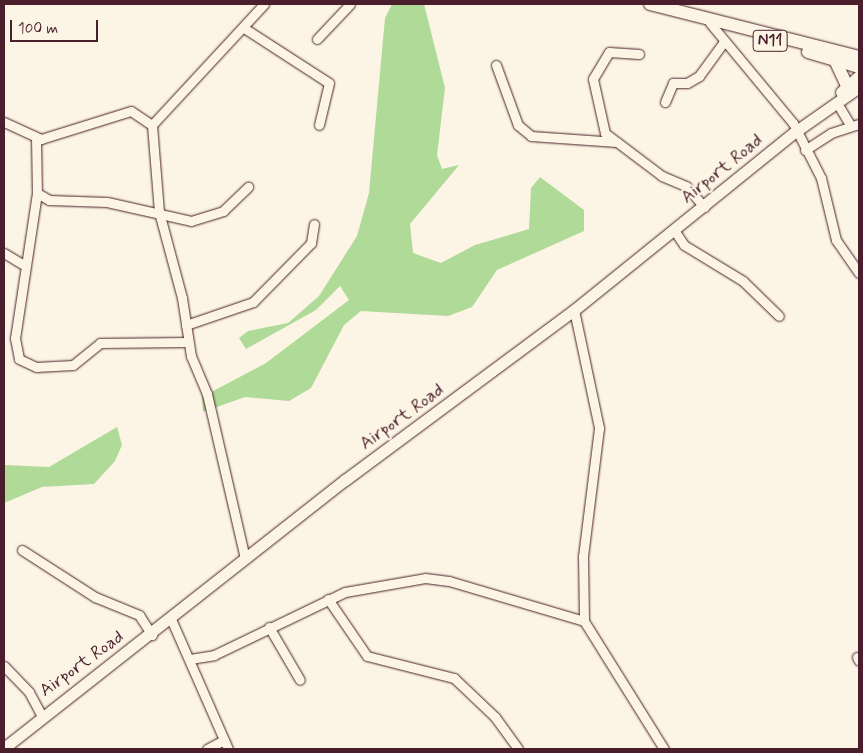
<!DOCTYPE html>
<style>
body{margin:0}
#map{position:relative;width:863px;height:753px;overflow:hidden;background:#fcf5e5;font-family:Mynerve,sans-serif}
div>[style]{position:absolute}
.green>*{inset:0;background:#afda97}
.roads{filter:drop-shadow(0 0 1px #4a1f2b) drop-shadow(0 0 1px #4a1f2b)}
.minor>*{height:9px;margin:-4.5px;padding:0 4.5px;transform-origin:4.5px;border-radius:4.5px;background:#fcf5e5}
.major>*{height:11px;margin:-5.5px;padding:0 5.5px;transform-origin:5.5px;border-radius:5.5px;background:#fcf5e5}
.highway>*{height:12px;margin:-6px;padding:0 6px;transform-origin:6px;border-radius:6px;background:#fcf5e5}
span{translate:-50% -50%;white-space:nowrap;text-align:center;line-height:1.15;-webkit-text-stroke:4.5px #fcf5e5;paint-order:stroke}
.shield-label span{padding:1px 4px;background:#fcf5e5;border:1px solid;border-radius:4px;-webkit-text-stroke-width:0}
.shield-label{font-size:16px;color:#4a1f2b;font-weight:700}
.street-label{font-size:18px;color:#4a1f2b}
.frame{position:absolute;inset:0;border:5px solid #4a1f2b;pointer-events:none}
.scale{position:absolute;left:10px;top:20px;width:88px;height:22px;box-sizing:border-box;border:2px solid #4a1f2b;border-top:0;padding-left:6px;font-size:15px;line-height:18px;white-space:nowrap;color:#4a1f2b;-webkit-text-stroke:4px #fcf5e5;paint-order:stroke}
</style>
<div id="map">
<div class="green">
<div style="clip-path:polygon(392px 4px,424px 4px,445px 88px,437px 155px,442px 169px,459px 165px,410px 224px,413px 253px,441px 263px,475px 245px,529px 229px,531px 188px,540px 177px,584px 210px,584px 231px,497px 270px,472px 307px,448px 316px,361px 311px,344px 325px,311px 388px,289px 401px,245px 397px,203px 412px,202px 397px,266px 363px,349px 300px,340px 286px,316px 310px,246px 349px,239px 338px,248px 331px,288px 323px,319px 296px,357px 236px,369px 193px,385px 18px)"></div>
<div style="clip-path:polygon(117px 427px,122px 445px,115px 461px,94px 484px,42px 487px,4px 503px,4px 465px,49px 467px)"></div>
</div>
<div class="roads">
<div class="minor">
<div style="left:710px;top:23px;width:130px;rotate:50.3deg"></div>
<div style="left:793px;top:123px;width:62px;rotate:63deg"></div>
<div style="left:821px;top:178px;width:64px;rotate:76.4deg"></div>
<div style="left:836px;top:240px;width:40px;rotate:55.1deg"></div>
<div style="left:244px;top:28px;width:101px;rotate:32.9deg"></div>
<div style="left:329px;top:83px;width:43px;rotate:103.4deg"></div>
<div style="left:317px;top:39px;width:48px;rotate:-46.7deg"></div>
<div style="left:639px;top:54px;width:30px;rotate:-176deg"></div>
<div style="left:609px;top:52px;width:31px;rotate:121deg"></div>
<div style="left:593px;top:79px;width:55px;rotate:77.5deg"></div>
<div style="left:605px;top:133px;width:71px;rotate:37deg"></div>
<div style="left:662px;top:176px;width:26px;rotate:23deg"></div>
<div style="left:686px;top:186px;width:28px;rotate:49deg"></div>
<div style="left:496px;top:65px;width:64px;rotate:69.9deg"></div>
<div style="left:518px;top:125px;width:17px;rotate:40deg"></div>
<div style="left:531px;top:136px;width:86px;rotate:4deg"></div>
<div style="left:665px;top:102px;width:21px;rotate:-67deg"></div>
<div style="left:673px;top:83px;width:14px"></div>
<div style="left:687px;top:83px;width:14px;rotate:-30deg"></div>
<div style="left:699px;top:76px;width:41px;rotate:-54deg"></div>
<div style="left:837px;top:103px;width:27px;rotate:59deg"></div>
<div style="left:4px;top:122px;width:41px;rotate:24.7deg"></div>
<div style="left:41px;top:139px;width:94px;rotate:-17.3deg"></div>
<div style="left:131px;top:111px;width:25px;rotate:34deg"></div>
<div style="left:152px;top:125px;width:87px;rotate:85.4deg"></div>
<div style="left:159px;top:212px;width:89px;rotate:75deg"></div>
<div style="left:182px;top:298px;width:59px;rotate:81.2deg"></div>
<div style="left:191px;top:356px;width:41px;rotate:67.2deg"></div>
<div style="left:207px;top:394px;width:168px;rotate:77deg"></div>
<div style="left:152px;top:125px;width:165px;rotate:-47.2deg"></div>
<div style="left:36px;top:138px;width:55px;rotate:89deg"></div>
<div style="left:37px;top:193px;width:147px;rotate:98.6deg"></div>
<div style="left:15px;top:338px;width:21px;rotate:79deg"></div>
<div style="left:19px;top:359px;width:19px;rotate:25deg"></div>
<div style="left:36px;top:367px;width:37px;rotate:-3deg"></div>
<div style="left:73px;top:365px;width:35px;rotate:-39deg"></div>
<div style="left:100px;top:343px;width:87px;rotate:-0.7deg"></div>
<div style="left:805px;top:150px;width:31px;rotate:-33deg"></div>
<div style="left:831px;top:133px;width:29px;rotate:-18deg"></div>
<div style="left:37px;top:193px;width:14px;rotate:30deg"></div>
<div style="left:49px;top:200px;width:58px;rotate:2deg"></div>
<div style="left:107px;top:202px;width:86px;rotate:12.7deg"></div>
<div style="left:191px;top:221px;width:34px;rotate:-17deg"></div>
<div style="left:223px;top:211px;width:35px;rotate:-44deg"></div>
<div style="left:674px;top:230px;width:18px;rotate:56deg"></div>
<div style="left:684px;top:245px;width:69px;rotate:31.4deg"></div>
<div style="left:743px;top:281px;width:50px;rotate:44.2deg"></div>
<div style="left:4px;top:253px;width:21px;rotate:31deg"></div>
<div style="left:574px;top:310px;width:121px;rotate:78deg"></div>
<div style="left:599px;top:428px;width:129px;rotate:97.1deg"></div>
<div style="left:583px;top:556px;width:65px;rotate:89.1deg"></div>
<div style="left:584px;top:621px;width:151px;rotate:58deg"></div>
<div style="left:186px;top:325px;width:71px;rotate:-18.9deg"></div>
<div style="left:253px;top:302px;width:83px;rotate:-45.5deg"></div>
<div style="left:311px;top:243px;width:19px;rotate:-81deg"></div>
<div style="left:22px;top:550px;width:87px;rotate:32.8deg"></div>
<div style="left:95px;top:597px;width:48px;rotate:22.2deg"></div>
<div style="left:139px;top:615px;width:24px;rotate:57deg"></div>
<div style="left:328px;top:599px;width:69px;rotate:55.6deg"></div>
<div style="left:367px;top:656px;width:90px;rotate:14.2deg"></div>
<div style="left:454px;top:678px;width:57px;rotate:43.6deg"></div>
<div style="left:495px;top:717px;width:39px;rotate:54deg"></div>
<div style="left:171px;top:619px;width:142px;rotate:66.3deg"></div>
<div style="left:269px;top:627px;width:61px;rotate:59.7deg"></div>
<div style="left:857px;top:657px;width:4px;rotate:63deg"></div>
<div style="left:190px;top:659px;width:24px;rotate:-9deg"></div>
<div style="left:214px;top:655px;width:145px;rotate:-25.7deg"></div>
<div style="left:345px;top:592px;width:81px;rotate:-9.9deg"></div>
<div style="left:425px;top:578px;width:24px;rotate:7deg"></div>
<div style="left:449px;top:581px;width:141px;rotate:16.5deg"></div>
<div style="left:4px;top:666px;width:36px;rotate:46deg"></div>
<div style="left:29px;top:692px;width:26px;rotate:62deg"></div>
<div style="left:207px;top:749px;width:19px;rotate:-28deg"></div>
</div>
<div class="major">
<div style="left:841px;top:92px;width:24px;rotate:-42deg"></div>
<div style="left:4px;top:748px;width:434px;rotate:-38.2deg"></div>
<div style="left:345px;top:480px;width:285px;rotate:-36.6deg"></div>
<div style="left:574px;top:310px;width:285px;rotate:-38.9deg"></div>
<div style="left:796px;top:131px;width:77px;rotate:-34.9deg"></div>
</div>
<div class="highway">
<div style="left:650px;top:4px;width:216px;rotate:14.2deg"></div>
<div style="left:808px;top:52px;width:53px;rotate:16.4deg"></div>
<div style="left:835px;top:60px;width:29px;rotate:65deg"></div>
</div>
</div>
<div class="shield-label">
<span style="left:770px;top:41px">N11</span>
</div>
<div class="street-label">
<span style="left:722px;top:169px;rotate:-39deg">Airport Road</span>
<span style="left:402px;top:417px;rotate:-36deg">Airport Road</span>
<span style="left:82px;top:664px;rotate:-36deg">Airport Road</span>
</div>
<div class="frame"></div>
<div class="scale">100 m</div>
</div>
